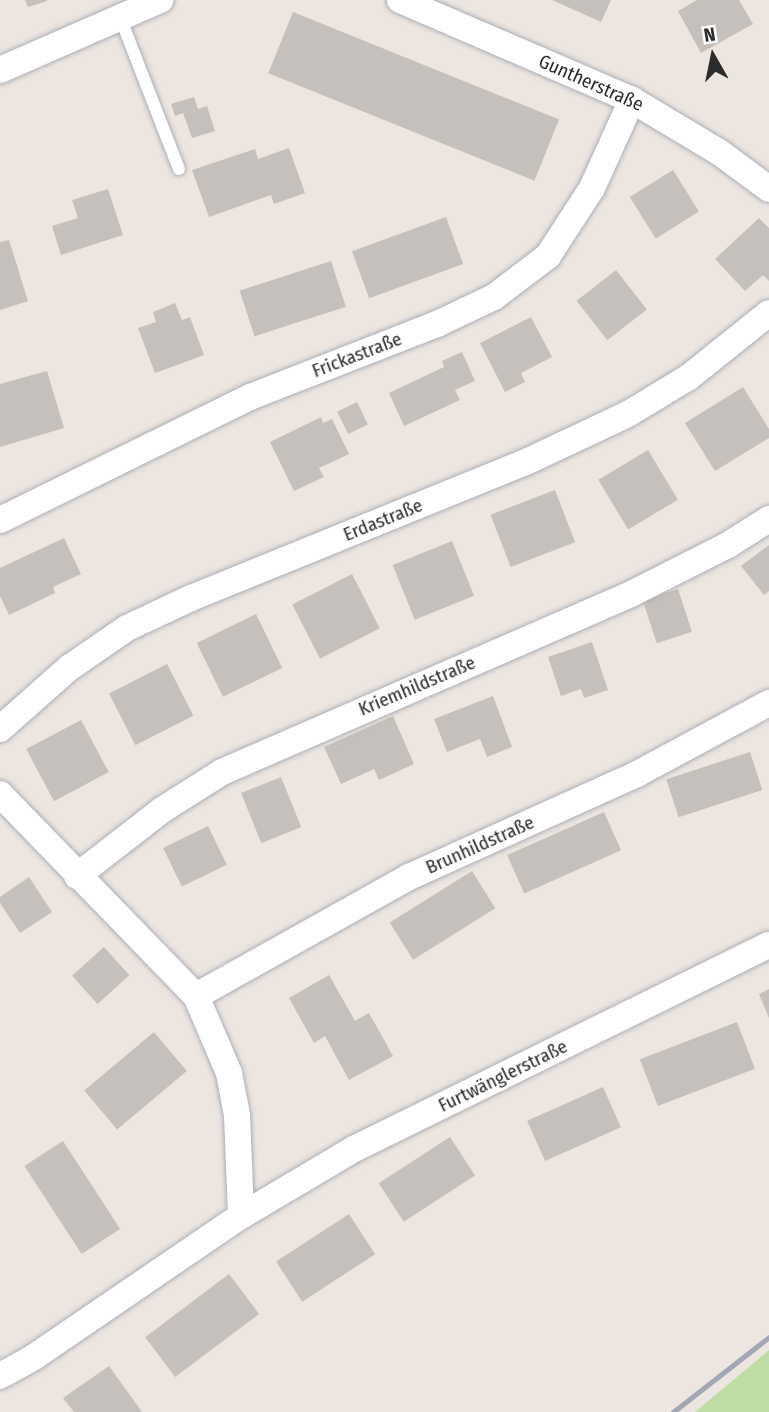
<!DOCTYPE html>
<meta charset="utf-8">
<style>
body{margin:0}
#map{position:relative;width:769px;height:1412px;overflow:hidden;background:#ece5e0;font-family:"Fira Sans Condensed",sans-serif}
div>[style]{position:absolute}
.green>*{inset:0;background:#bedca3}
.building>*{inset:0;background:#c5c0bb;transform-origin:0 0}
.roads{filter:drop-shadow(0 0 2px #acafb6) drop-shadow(0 0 2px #acafb6)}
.service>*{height:12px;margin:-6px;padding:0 6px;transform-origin:6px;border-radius:6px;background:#fff}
.minor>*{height:26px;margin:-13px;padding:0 13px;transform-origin:13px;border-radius:13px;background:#fff}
.rail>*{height:5px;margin:-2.5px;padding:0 2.5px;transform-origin:2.5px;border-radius:2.5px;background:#a3a7b4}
span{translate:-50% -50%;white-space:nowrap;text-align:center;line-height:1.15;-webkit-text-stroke:6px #fff;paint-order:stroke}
.street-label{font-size:19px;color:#2c2c2c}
.north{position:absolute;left:678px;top:21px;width:70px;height:70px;-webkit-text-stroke:5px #fff;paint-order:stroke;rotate:351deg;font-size:19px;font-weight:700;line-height:28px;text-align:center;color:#2c2c2c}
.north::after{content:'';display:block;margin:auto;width:24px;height:32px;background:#2c2c2c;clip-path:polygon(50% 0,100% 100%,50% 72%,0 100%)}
</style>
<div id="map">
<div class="green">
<div style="clip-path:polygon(769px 1350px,769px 1412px,695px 1412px)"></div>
</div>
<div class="building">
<div style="clip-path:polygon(25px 0,47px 0,47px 1px,28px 7px)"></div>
<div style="clip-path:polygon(552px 0,611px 0,601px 22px)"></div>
<div style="clip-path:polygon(697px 0,739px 0,753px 24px,701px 53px,678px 11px)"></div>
<div style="left:293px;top:12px;width:287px;height:66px;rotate:22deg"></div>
<div style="clip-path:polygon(194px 97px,198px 109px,207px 106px,215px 131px,192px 138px,183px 113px,175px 116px,171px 104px)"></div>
<div style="clip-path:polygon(289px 148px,305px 193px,274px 204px,271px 195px,209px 217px,192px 170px,255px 149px,258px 159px)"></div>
<div style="left:673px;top:170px;width:49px;height:51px;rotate:58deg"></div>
<div style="clip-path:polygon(108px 189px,123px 235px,61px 255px,52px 226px,78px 218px,72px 200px)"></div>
<div style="left:446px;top:217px;width:50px;height:100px;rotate:70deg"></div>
<div style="clip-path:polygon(759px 218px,769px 228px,769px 281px,763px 275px,745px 291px,715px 259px)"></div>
<div style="clip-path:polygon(9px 240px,28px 301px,0 310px,0 242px)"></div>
<div style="left:331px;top:261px;width:48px;height:96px;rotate:72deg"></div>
<div style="left:616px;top:270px;width:50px;height:50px;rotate:52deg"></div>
<div style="clip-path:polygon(175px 303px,182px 320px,190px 317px,204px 355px,155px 373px,138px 328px,156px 322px,153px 312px)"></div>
<div style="clip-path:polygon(531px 317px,552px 357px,521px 373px,525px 382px,505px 392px,480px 343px)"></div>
<div style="clip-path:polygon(462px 352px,475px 381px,455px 390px,460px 400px,404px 426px,389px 393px,444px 367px,442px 361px)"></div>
<div style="clip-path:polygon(47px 371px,64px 428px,0 447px,0 384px)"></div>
<div style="clip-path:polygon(743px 387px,769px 429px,769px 438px,715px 471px,685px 423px)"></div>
<div style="left:357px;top:402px;width:25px;height:22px;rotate:64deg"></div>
<div style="clip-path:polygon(321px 417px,323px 423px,332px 419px,349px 454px,319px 468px,324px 477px,294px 491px,270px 442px)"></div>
<div style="left:648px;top:450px;width:58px;height:58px;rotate:59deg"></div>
<div style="left:555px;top:490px;width:56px;height:69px;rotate:69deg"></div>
<div style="clip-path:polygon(64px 538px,81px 574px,53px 587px,55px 593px,9px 615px,0 596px,0 568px)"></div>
<div style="left:452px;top:541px;width:59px;height:64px;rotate:68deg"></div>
<div style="clip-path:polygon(769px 545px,769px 591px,764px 595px,741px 566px)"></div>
<div style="left:352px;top:574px;width:61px;height:67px;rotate:63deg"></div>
<div style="left:678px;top:589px;width:45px;height:37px;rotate:72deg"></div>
<div style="left:256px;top:614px;width:60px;height:66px;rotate:64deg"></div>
<div style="clip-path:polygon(592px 642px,608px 690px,584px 698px,581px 689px,561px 696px,548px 657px)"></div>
<div style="left:167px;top:664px;width:58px;height:65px;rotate:63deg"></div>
<div style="clip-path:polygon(493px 696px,512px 747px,487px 757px,480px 739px,447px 752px,434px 719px)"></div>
<div style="clip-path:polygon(393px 716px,414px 764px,379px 780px,374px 769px,341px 784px,324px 747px)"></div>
<div style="left:81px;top:720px;width:59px;height:62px;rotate:62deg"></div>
<div style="left:750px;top:752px;width:40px;height:88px;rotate:72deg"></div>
<div style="left:281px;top:777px;width:54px;height:43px;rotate:68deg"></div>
<div style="left:604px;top:812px;width:42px;height:106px;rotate:66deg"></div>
<div style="left:208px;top:826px;width:43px;height:50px;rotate:64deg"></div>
<div style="left:472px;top:871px;width:44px;height:97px;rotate:58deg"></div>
<div style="clip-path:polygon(29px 877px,52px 912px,20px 933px,0 903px,0 897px)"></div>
<div style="left:104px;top:947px;width:38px;height:43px;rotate:48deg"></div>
<div style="clip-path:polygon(329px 975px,355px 1021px,369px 1013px,393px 1056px,349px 1080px,325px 1036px,314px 1043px,289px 998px)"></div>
<div style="clip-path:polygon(769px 989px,769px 1018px,759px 994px)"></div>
<div style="left:737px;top:1022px;width:50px;height:104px;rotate:69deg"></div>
<div style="left:154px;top:1032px;width:51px;height:91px;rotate:50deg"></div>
<div style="left:603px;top:1087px;width:44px;height:83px;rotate:66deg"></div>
<div style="left:450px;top:1137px;width:46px;height:85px;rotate:57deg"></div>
<div style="left:63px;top:1141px;width:105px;height:46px;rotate:57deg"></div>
<div style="left:349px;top:1214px;width:48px;height:87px;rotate:57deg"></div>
<div style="left:229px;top:1274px;width:50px;height:105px;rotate:53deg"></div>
<div style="clip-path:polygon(109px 1366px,142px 1412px,74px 1412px,63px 1398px)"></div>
</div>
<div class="roads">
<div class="service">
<div style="left:120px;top:17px;width:163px;rotate:68.8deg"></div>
</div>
<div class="minor">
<div style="left:400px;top:0;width:253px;rotate:23.3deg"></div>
<div style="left:632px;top:100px;width:101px;rotate:30.9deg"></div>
<div style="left:719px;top:152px;width:62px;rotate:36.5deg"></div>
<div style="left:0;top:70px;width:175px;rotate:-23.6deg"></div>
<div style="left:0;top:520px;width:279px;rotate:-26.2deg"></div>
<div style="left:250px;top:397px;width:201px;rotate:-21.3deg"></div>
<div style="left:437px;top:324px;width:63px;rotate:-25.3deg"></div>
<div style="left:494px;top:297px;width:68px;rotate:-37.2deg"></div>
<div style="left:548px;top:256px;width:81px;rotate:-57.1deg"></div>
<div style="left:592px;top:188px;width:97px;rotate:-65.6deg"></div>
<div style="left:0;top:729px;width:92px;rotate:-41.5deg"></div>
<div style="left:69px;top:668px;width:70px;rotate:-34.6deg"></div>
<div style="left:127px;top:628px;width:71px;rotate:-25.1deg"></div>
<div style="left:191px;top:598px;width:362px;rotate:-22.1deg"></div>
<div style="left:526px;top:462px;width:113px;rotate:-25.2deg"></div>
<div style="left:628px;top:414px;width:71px;rotate:-31.2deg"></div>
<div style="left:689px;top:377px;width:102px;rotate:-38.7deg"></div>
<div style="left:0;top:794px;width:281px;rotate:45.9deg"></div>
<div style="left:196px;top:996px;width:84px;rotate:66.8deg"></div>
<div style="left:229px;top:1073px;width:43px;rotate:79.2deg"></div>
<div style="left:237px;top:1115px;width:101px;rotate:87.7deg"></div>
<div style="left:77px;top:876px;width:108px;rotate:-37.8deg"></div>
<div style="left:162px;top:810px;width:71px;rotate:-32.3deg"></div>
<div style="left:222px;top:772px;width:446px;rotate:-23.5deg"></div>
<div style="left:631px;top:594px;width:109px;rotate:-26.8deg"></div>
<div style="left:728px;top:545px;width:49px;rotate:-32.4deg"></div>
<div style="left:196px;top:996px;width:244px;rotate:-29.2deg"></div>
<div style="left:409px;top:877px;width:250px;rotate:-24.3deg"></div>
<div style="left:637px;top:774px;width:150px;rotate:-28.3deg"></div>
<div style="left:0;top:1376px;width:39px;rotate:-29deg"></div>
<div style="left:34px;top:1357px;width:250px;rotate:-34.3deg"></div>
<div style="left:241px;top:1216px;width:131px;rotate:-30.7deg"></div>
<div style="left:354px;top:1149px;width:462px;rotate:-26.2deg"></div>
</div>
</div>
<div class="rail">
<div style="left:673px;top:1412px;width:122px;rotate:-38deg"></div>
</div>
<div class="street-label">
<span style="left:591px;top:83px;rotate:24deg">Guntherstraße</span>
<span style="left:357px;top:355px;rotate:-21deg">Frickastraße</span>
<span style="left:383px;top:520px;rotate:-22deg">Erdastraße</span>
<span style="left:417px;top:686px;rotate:-23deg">Kriemhildstraße</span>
<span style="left:480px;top:845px;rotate:-24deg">Brunhildstraße</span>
<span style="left:503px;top:1076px;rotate:-26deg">Furtwänglerstraße</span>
</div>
<div class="north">N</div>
</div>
